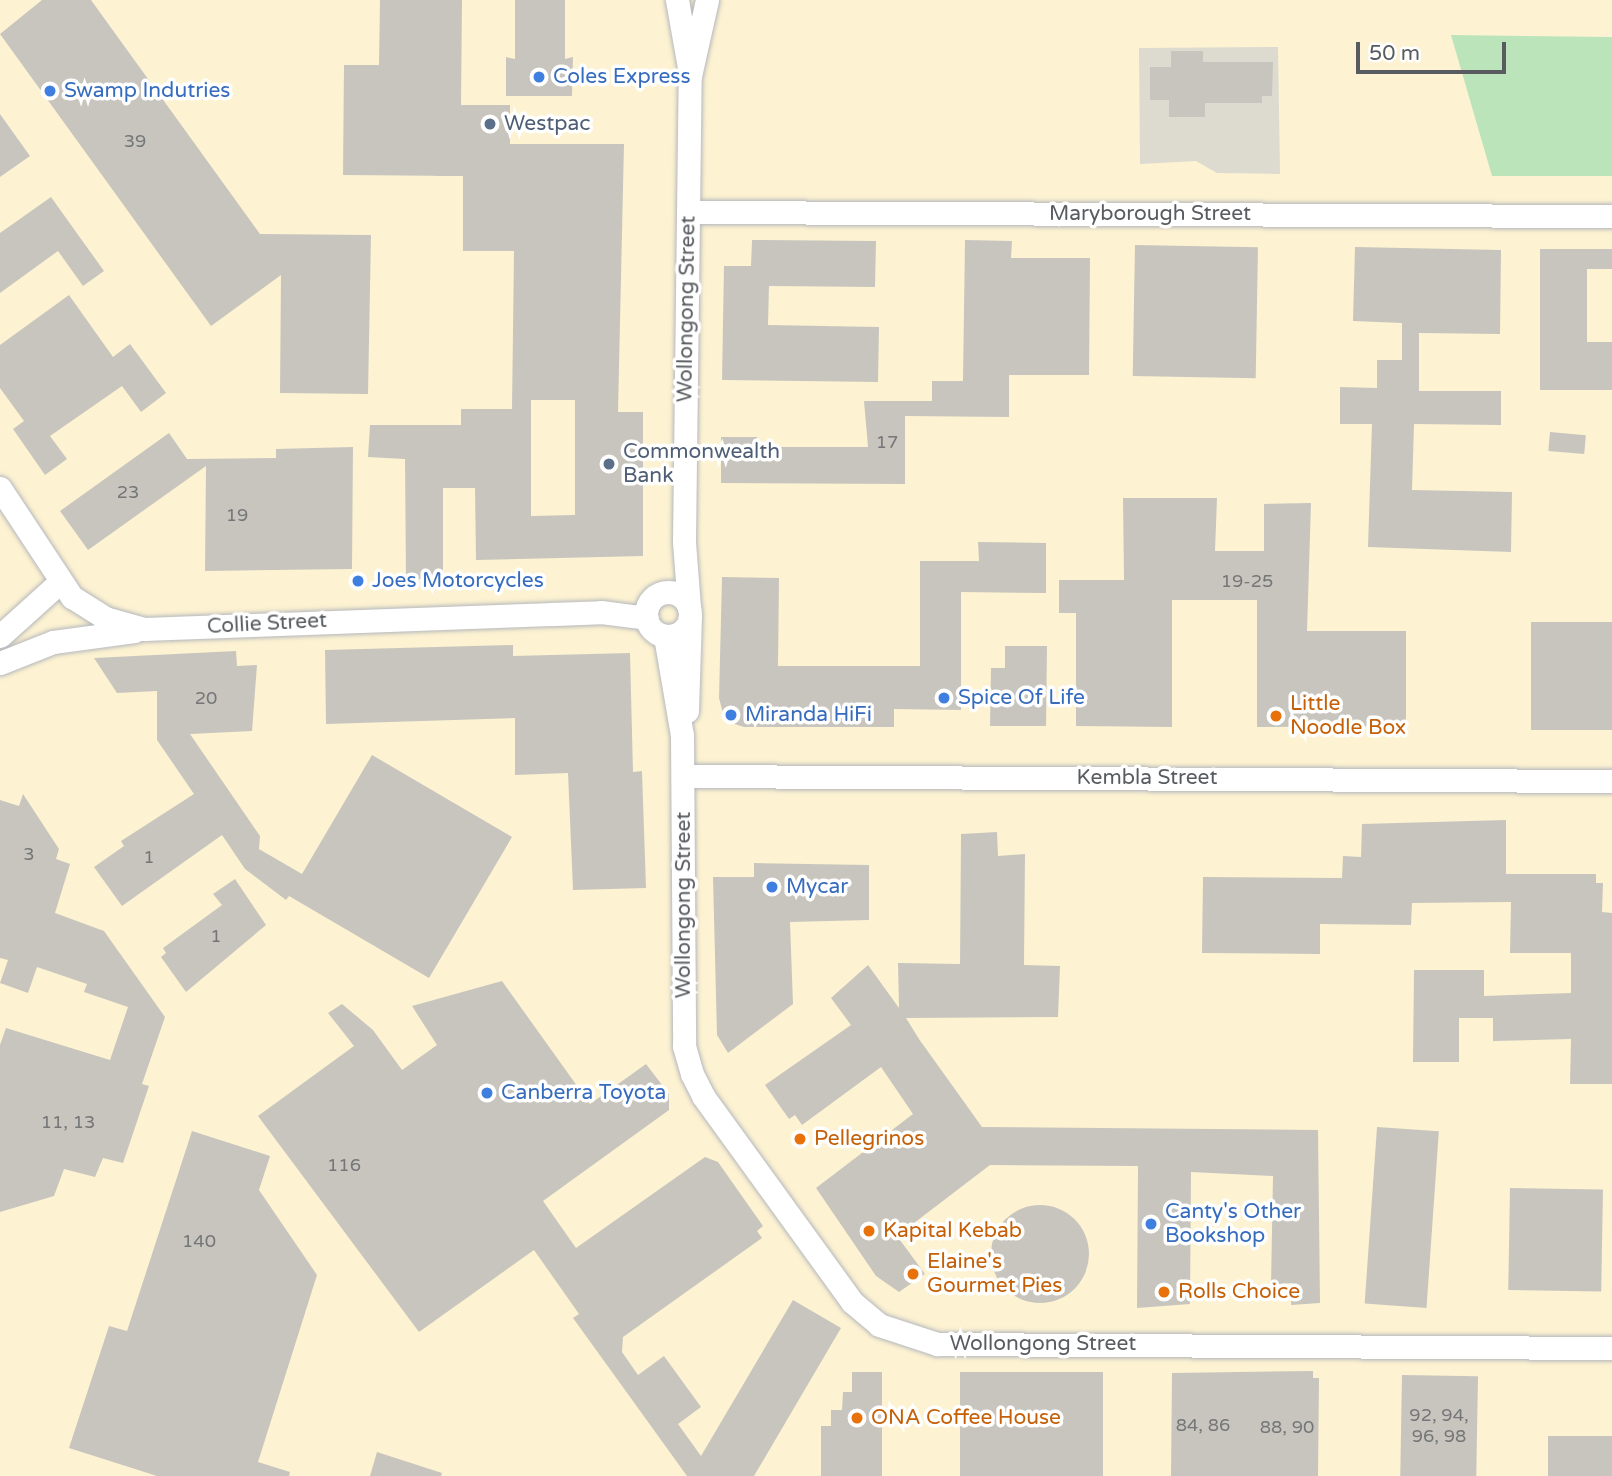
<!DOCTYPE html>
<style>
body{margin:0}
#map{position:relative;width:1612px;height:1476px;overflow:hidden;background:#ebe8df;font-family:"Varela Round",sans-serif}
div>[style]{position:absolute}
.commercial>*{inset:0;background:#fdf3d2;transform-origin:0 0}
.education>*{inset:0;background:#dddad0}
.green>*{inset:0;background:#bbe4ba}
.building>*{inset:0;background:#c8c5be;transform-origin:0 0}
.round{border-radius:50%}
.roads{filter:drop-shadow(0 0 2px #b5b7bc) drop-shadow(0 0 2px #b5b7bc)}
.minor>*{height:23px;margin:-11.5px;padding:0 11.5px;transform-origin:11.5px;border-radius:11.5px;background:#fff}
.minor>.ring{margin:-11.5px;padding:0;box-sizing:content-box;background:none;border:23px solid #fff;border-radius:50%}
.dots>*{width:19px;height:19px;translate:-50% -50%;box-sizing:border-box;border:4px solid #fff;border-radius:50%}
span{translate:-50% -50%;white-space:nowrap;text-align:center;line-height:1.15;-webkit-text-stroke:7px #fff;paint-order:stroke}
.number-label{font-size:18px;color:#747678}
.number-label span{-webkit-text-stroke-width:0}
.shop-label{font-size:21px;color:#366cbe}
.left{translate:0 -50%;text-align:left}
.service-label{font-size:21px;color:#4e5e75}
.street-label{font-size:21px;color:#585c60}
.food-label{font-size:21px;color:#c56008}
.scale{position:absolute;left:1356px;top:42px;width:150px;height:32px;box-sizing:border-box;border:4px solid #585c60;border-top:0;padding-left:9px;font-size:21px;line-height:24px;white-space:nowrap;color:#585c60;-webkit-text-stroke:5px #fff;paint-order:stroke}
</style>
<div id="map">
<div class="commercial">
<div style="left:0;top:0;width:1612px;height:1476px"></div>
</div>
<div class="education">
<div style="clip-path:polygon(1278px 47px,1280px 174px,1217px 173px,1196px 161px,1140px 164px,1139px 48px)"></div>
</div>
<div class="green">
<div style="clip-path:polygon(1451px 35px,1612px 37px,1612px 176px,1492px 176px)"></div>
</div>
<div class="building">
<div style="clip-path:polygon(42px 0,91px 0,260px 234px,371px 235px,368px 394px,280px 393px,281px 275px,211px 326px,0 34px)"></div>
<div style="clip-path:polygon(evenodd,380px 0,462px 0,461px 105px,510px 105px,510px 144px,624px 144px,618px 412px,643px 412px,643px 556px,476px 560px,475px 488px,443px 488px,443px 579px,406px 579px,405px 459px,368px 457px,370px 425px,461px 425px,461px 409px,512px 409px,514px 251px,463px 251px,463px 176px,343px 175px,344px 65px,379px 65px,380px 0,531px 400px,575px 400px,575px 515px,531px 516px,531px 400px)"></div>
<div style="clip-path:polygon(515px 0,565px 0,565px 59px,573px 57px,572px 96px,506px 96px,506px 57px,515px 59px)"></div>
<div style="clip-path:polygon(1171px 51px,1203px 51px,1203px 62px,1273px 62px,1272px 96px,1262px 96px,1262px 103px,1205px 103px,1205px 117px,1169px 117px,1169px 100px,1150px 100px,1150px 67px,1171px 67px)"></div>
<div style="clip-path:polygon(0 114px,30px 156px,0 177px)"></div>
<div style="clip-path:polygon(51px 197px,104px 271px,83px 286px,58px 251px,0 293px,0 233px)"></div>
<div style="clip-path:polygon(752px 240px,876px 241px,875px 287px,769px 286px,768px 325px,879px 327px,878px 382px,722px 380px,724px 266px,751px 266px)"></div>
<div style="clip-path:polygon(965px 240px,1012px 241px,1011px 258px,1090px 258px,1089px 375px,1009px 375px,1009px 417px,905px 416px,905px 484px,721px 483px,721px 437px,757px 437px,757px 447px,868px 447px,864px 401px,932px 401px,932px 381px,963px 381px)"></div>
<div style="left:1135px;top:245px;width:123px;height:131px;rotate:1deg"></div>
<div style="clip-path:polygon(1355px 247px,1501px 250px,1500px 334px,1419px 333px,1419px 391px,1501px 391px,1501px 425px,1414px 424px,1412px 490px,1512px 492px,1511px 552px,1368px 547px,1372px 424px,1340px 424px,1340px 387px,1377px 388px,1377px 360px,1402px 360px,1402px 323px,1353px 321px)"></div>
<div style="clip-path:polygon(1540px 249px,1612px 249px,1612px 269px,1587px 269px,1587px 342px,1612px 342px,1612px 390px,1540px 390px)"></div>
<div style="clip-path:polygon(69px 295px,113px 357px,130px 344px,166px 393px,141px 412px,122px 386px,50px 436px,67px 459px,45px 475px,13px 429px,24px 421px,0 388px,0 345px)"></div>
<div style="left:1550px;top:432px;width:36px;height:19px;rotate:5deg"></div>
<div style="clip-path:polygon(169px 433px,187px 459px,276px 458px,276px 449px,353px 447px,352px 569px,205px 571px,206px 466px,88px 550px,60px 511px)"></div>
<div style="clip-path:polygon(1123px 498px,1217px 498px,1215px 551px,1264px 551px,1264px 504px,1311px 503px,1307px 631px,1406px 631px,1406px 726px,1257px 727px,1257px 600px,1172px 600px,1172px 727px,1076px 726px,1076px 613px,1059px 613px,1059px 580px,1124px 580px)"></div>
<div style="clip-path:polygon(978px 542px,1046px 543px,1046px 593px,961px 592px,961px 710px,894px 709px,894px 727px,744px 727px,725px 721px,719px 698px,722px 577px,779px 578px,778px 666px,920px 666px,920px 561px,979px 561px)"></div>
<div style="left:1612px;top:622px;width:108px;height:81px;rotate:90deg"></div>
<div style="clip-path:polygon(513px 645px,513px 656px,630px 653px,633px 772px,642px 771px,646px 888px,573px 890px,568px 773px,515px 775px,515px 718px,326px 724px,325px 650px)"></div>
<div style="clip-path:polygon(1005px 646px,1047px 646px,1046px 726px,990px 726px,991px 668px,1005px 668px)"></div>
<div style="clip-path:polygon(236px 651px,237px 666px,257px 665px,252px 731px,190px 734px,260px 836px,259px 849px,302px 874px,372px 755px,512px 837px,429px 978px,289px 896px,286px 900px,245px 869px,222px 835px,122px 906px,94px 867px,124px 846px,121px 841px,194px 794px,157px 740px,157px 691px,117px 693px,94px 658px)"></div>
<div style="clip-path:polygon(23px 794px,59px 849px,56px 859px,70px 864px,55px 913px,104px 931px,165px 1017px,142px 1084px,149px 1086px,123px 1163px,103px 1158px,95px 1177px,64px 1169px,54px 1196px,0 1212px,0 1045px,6px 1028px,110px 1060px,128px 1007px,84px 992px,87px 984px,37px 967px,28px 993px,0 983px,8px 960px,0 958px,0 800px,19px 806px)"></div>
<div style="clip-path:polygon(1506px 820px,1506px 874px,1596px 874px,1596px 883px,1603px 883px,1602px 912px,1612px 913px,1612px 1084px,1570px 1084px,1571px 1039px,1493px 1041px,1493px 1018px,1459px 1018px,1459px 1062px,1413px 1062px,1414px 970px,1484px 970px,1484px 996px,1571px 993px,1571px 953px,1510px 953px,1511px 902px,1412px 903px,1411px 925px,1320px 924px,1320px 954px,1202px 953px,1203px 877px,1342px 878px,1343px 856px,1361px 857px,1362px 824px)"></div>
<div style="clip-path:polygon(997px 832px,998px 856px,1025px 854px,1024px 965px,1060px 966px,1058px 1017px,906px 1018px,919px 1039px,982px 1127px,1318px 1130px,1320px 1303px,1291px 1305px,1292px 1283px,1271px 1285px,1273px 1176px,1191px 1172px,1190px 1304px,1137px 1308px,1138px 1166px,990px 1165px,897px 1236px,925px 1274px,899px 1292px,876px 1276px,816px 1188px,913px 1114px,881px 1067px,802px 1125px,795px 1115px,789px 1119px,765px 1085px,851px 1025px,831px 998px,868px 965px,899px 1008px,898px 963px,960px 964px,961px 834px)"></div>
<div style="clip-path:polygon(754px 863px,869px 865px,869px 920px,790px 922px,793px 1004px,728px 1053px,717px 1035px,713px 877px,754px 877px)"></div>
<div style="clip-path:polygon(235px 879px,266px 925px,186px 992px,161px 957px,166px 953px,163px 948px,222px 905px,213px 894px)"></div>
<div style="clip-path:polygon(502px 981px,590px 1104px,646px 1064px,669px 1094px,669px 1110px,543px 1201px,576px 1248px,705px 1157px,718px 1162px,763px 1226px,757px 1231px,762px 1238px,623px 1337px,622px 1352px,638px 1375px,664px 1356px,701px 1407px,678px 1424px,701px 1456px,793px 1300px,841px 1328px,754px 1476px,687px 1476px,573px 1318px,579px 1314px,534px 1250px,419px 1332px,258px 1116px,354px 1046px,328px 1013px,342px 1004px,373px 1030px,402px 1070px,437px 1045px,412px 1006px)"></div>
<div style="left:1377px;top:1127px;width:62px;height:177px;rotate:4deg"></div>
<div style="clip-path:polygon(192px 1131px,270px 1156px,259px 1190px,317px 1275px,258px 1462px,290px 1472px,289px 1476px,157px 1476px,69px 1448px,109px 1326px,127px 1331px)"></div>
<div style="left:1510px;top:1188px;width:93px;height:102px;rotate:1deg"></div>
<div class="round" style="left:991px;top:1205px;width:98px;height:98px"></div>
<div style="clip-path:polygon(1313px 1371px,1313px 1378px,1319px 1378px,1318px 1476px,1171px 1476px,1172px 1373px)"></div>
<div style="clip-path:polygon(852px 1372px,882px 1372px,882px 1476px,821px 1476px,821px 1426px,831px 1426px,831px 1410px,842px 1410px,843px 1392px,852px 1392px)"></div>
<div style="left:960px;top:1372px;width:143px;height:104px"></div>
<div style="left:1402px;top:1375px;width:76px;height:101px;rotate:1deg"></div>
<div style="left:1548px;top:1436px;width:64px;height:40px"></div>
<div style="clip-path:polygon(377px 1452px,442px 1473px,441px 1476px,370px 1476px)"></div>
</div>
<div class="roads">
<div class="minor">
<div style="left:677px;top:0;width:74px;rotate:79.9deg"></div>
<div style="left:688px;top:212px;width:924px;rotate:0.25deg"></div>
<div style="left:0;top:488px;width:131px;rotate:56.6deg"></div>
<div style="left:72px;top:597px;width:39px;rotate:32deg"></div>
<div style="left:105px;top:618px;width:41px;rotate:15.8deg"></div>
<div style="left:144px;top:629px;width:457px;rotate:-2.1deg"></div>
<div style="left:601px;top:612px;width:46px;rotate:7.4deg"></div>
<div class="ring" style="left:646px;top:592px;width:21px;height:21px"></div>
<div style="left:689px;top:607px;width:65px;rotate:-94.4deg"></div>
<div style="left:684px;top:542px;width:466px;rotate:-89.3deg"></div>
<div style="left:690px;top:76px;width:78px;rotate:-77.4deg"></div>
<div style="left:0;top:636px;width:81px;rotate:-42deg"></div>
<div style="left:665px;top:636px;width:100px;rotate:80.3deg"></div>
<div style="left:682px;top:735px;width:311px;rotate:89.6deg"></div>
<div style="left:684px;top:1046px;width:29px;rotate:74deg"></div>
<div style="left:692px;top:1074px;width:25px;rotate:63deg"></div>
<div style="left:703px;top:1096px;width:254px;rotate:54.1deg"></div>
<div style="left:852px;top:1302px;width:35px;rotate:40deg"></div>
<div style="left:879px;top:1325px;width:61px;rotate:18.1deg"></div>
<div style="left:937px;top:1344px;width:675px;rotate:0.34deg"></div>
<div style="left:0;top:663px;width:57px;rotate:-21.6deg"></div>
<div style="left:53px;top:642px;width:82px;rotate:-7.7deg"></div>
<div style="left:687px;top:711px;width:94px;rotate:-88.2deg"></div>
<div style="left:683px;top:776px;width:929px;rotate:0.31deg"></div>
</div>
</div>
<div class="dots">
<div style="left:539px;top:77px;background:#3f7fe0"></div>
<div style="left:50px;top:91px;background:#3f7fe0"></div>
<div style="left:490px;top:124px;background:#5c6f8a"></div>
<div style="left:609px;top:464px;background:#5c6f8a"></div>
<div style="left:358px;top:581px;background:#3f7fe0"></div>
<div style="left:944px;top:698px;background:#3f7fe0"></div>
<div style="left:731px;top:715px;background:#3f7fe0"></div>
<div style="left:1276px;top:716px;background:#e8710a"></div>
<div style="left:772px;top:887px;background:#3f7fe0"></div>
<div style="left:487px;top:1093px;background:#3f7fe0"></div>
<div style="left:800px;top:1139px;background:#e8710a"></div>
<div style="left:1151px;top:1224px;background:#3f7fe0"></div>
<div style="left:869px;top:1231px;background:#e8710a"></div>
<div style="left:913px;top:1274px;background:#e8710a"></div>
<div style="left:1164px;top:1292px;background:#e8710a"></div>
<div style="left:857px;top:1418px;background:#e8710a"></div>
</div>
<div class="number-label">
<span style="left:135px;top:141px">39</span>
<span style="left:887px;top:442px">17</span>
<span style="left:128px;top:492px">23</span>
<span style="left:237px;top:515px">19</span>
<span style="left:1247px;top:581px">19-25</span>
<span style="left:206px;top:698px">20</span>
<span style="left:29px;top:854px">3</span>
<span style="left:149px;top:857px">1</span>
<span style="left:216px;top:936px">1</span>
<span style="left:68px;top:1122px">11, 13</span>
<span style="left:344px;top:1165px">116</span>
<span style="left:199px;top:1241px">140</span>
<span style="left:1439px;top:1426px">92, 94,<br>96, 98</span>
<span style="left:1203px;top:1425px">84, 86</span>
<span style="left:1287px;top:1427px">88, 90</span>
</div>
<div class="shop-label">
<span class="left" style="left:553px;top:77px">Coles Express</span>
<span class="left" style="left:64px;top:91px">Swamp Indutries</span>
<span class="left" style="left:372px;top:581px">Joes Motorcycles</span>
<span class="left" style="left:958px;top:698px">Spice Of Life</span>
<span class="left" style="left:745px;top:715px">Miranda HiFi</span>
<span class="left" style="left:786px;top:887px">Mycar</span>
<span class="left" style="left:501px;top:1093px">Canberra Toyota</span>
<span class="left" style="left:1165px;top:1224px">Canty's Other<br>Bookshop</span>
</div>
<div class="service-label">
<span class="left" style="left:504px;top:124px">Westpac</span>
<span class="left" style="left:623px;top:464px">Commonwealth<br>Bank</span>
</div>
<div class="street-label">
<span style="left:1150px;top:214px">Maryborough Street</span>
<span style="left:687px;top:309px;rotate:-89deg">Wollongong Street</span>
<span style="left:267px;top:624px;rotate:-3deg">Collie Street</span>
<span style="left:1147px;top:778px">Kembla Street</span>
<span style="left:684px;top:905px;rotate:-90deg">Wollongong Street</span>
<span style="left:1043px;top:1344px">Wollongong Street</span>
</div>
<div class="food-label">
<span class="left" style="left:1290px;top:716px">Little<br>Noodle Box</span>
<span class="left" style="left:814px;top:1139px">Pellegrinos</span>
<span class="left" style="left:883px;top:1231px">Kapital Kebab</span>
<span class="left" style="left:927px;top:1274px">Elaine's<br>Gourmet Pies</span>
<span class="left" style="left:1178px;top:1292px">Rolls Choice</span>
<span class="left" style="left:871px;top:1418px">ONA Coffee House</span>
</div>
<div class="scale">50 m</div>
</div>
